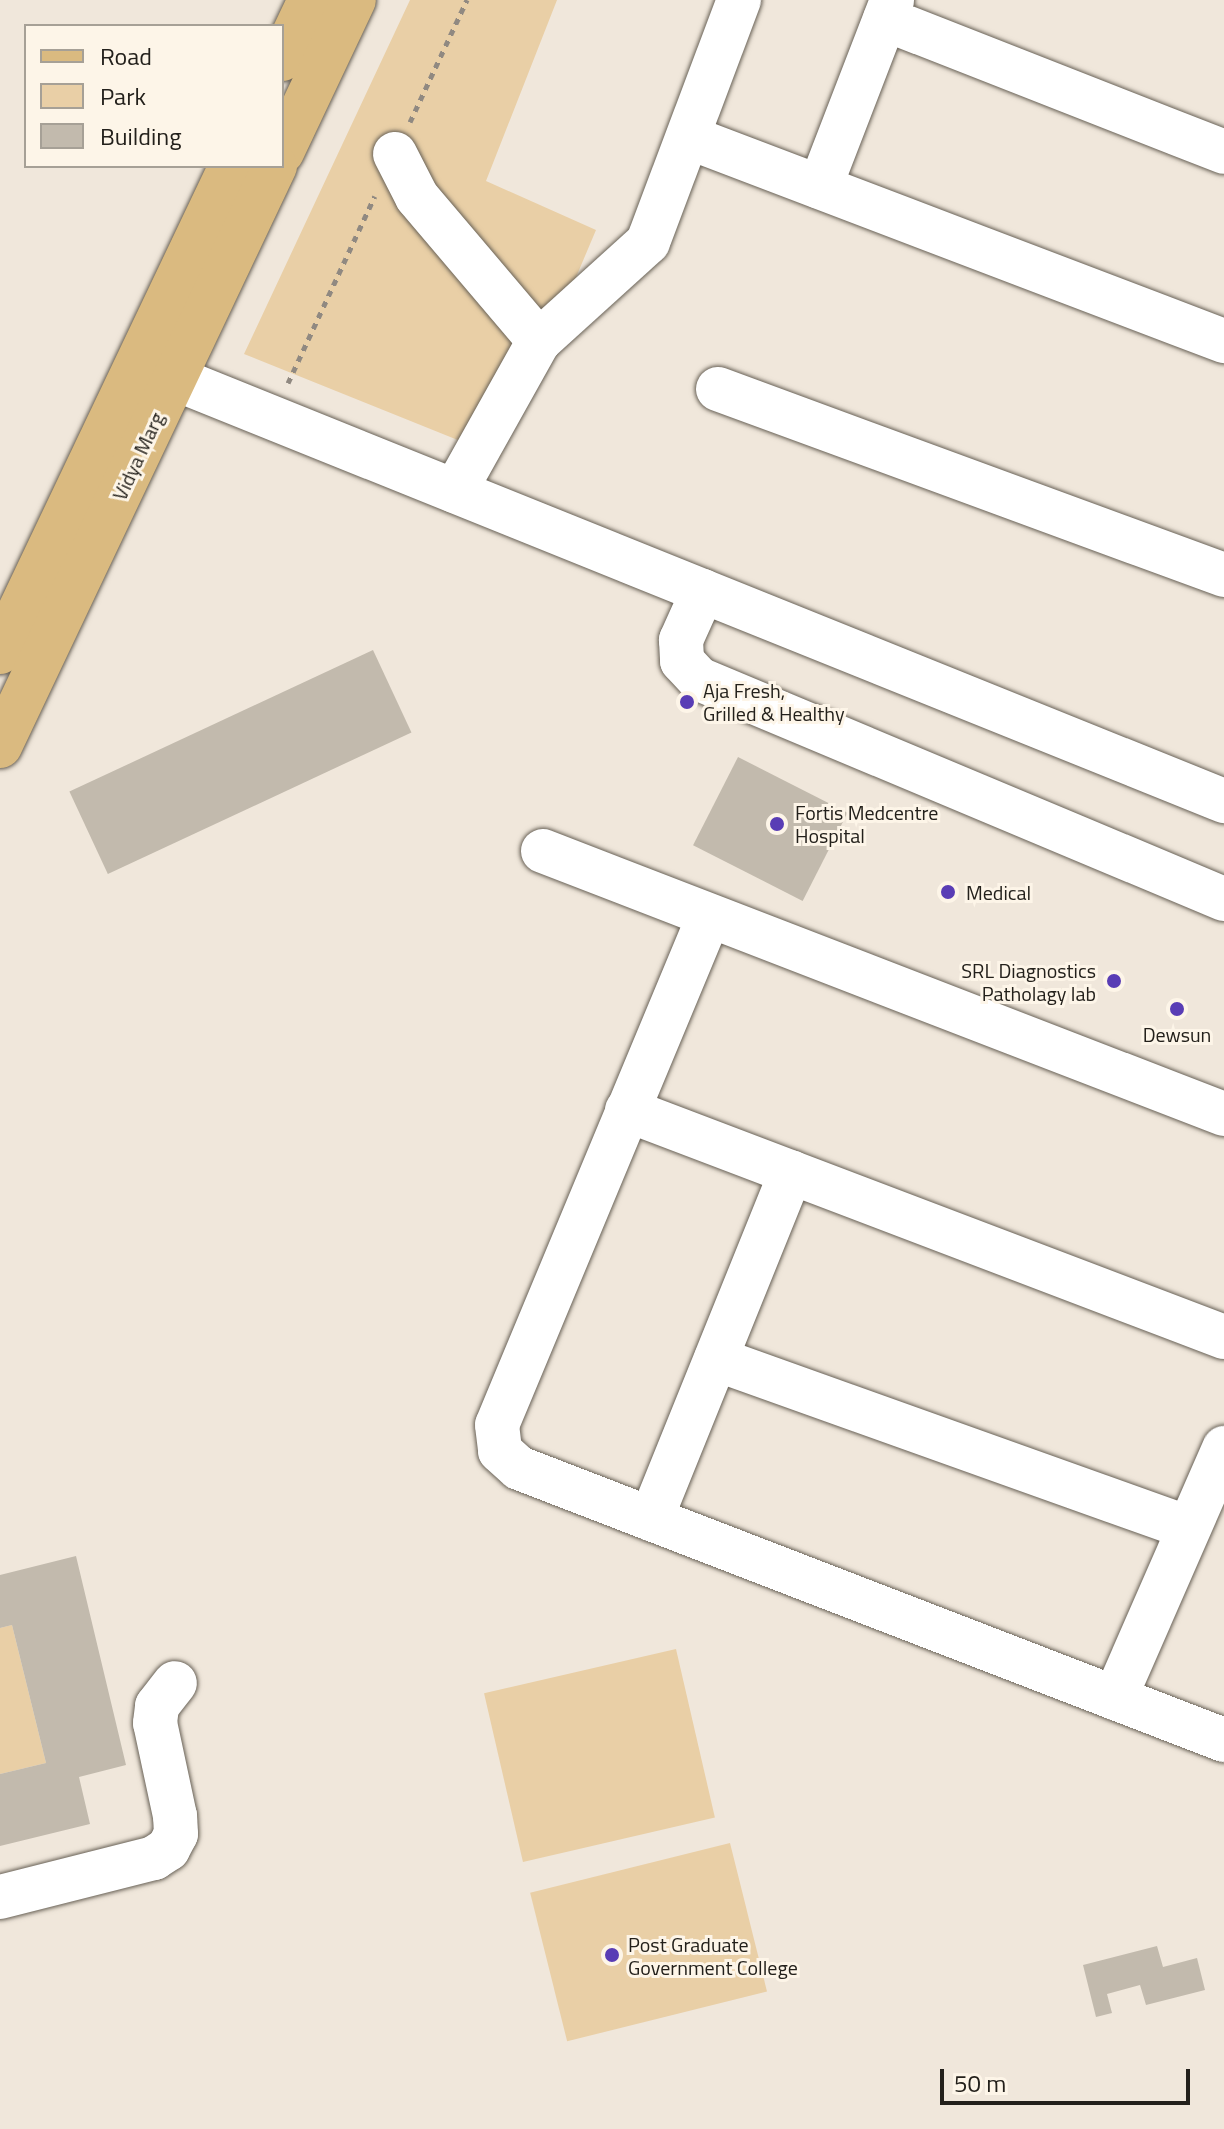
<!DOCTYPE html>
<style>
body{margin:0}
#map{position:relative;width:1224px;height:2129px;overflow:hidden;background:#f0e7db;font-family:"Titillium Web",sans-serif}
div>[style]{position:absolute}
.green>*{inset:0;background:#e9cfa6;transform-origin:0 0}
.building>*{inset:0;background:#c2baad;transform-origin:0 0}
.path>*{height:5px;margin-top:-2.5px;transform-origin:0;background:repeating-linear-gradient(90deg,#908981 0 6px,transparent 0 12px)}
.roads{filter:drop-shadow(0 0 2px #686156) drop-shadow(0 0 2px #686156)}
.minor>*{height:44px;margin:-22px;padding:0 22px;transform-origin:22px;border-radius:22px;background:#fff}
.major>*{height:44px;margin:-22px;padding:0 22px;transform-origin:22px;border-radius:22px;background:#daba80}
.dots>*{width:22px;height:22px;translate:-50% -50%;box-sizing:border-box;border:4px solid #fdf5e8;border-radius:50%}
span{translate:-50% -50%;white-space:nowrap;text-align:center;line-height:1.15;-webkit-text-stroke:6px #fdf5e8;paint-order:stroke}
.street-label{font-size:20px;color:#23201b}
.poi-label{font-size:20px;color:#23201b}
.left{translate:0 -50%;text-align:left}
.right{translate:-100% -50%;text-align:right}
.legend{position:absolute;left:24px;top:24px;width:260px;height:144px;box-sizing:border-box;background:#fdf5e8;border:2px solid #a6a096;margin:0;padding:10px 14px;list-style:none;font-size:24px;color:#23201b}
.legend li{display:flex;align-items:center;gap:16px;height:40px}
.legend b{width:40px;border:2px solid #a6a096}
.scale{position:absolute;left:940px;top:2069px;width:250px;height:36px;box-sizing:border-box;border:4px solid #23201b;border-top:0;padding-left:10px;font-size:24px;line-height:28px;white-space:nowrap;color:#23201b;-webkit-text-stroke:6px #fdf5e8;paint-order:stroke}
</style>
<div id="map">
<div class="green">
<div style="clip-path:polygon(410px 0,557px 0,486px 181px,596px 230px,500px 457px,244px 354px)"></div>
<div style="clip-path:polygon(12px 1625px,46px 1763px,0 1774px,0 1628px)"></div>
<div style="left:676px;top:1649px;width:173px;height:197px;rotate:77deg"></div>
<div style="left:730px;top:1843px;width:153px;height:206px;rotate:76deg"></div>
</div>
<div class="building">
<div style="left:373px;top:650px;width:91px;height:335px;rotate:65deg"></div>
<div style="left:738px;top:757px;width:123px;height:99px;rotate:27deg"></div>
<div style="clip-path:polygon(76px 1556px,126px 1765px,79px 1777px,90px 1824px,0 1846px,0 1774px,46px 1763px,12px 1625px,0 1628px,0 1575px)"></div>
<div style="clip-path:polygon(1157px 1946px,1163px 1967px,1197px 1958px,1205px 1990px,1146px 2005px,1140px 1985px,1107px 1994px,1112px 2013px,1096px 2017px,1083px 1965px)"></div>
</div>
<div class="path">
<div style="left:410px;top:122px;width:135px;rotate:-65deg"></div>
<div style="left:288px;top:383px;width:206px;rotate:-65.1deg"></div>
</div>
<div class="roads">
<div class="minor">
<div style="left:885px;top:19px;width:364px;rotate:21.4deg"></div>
<div style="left:688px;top:137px;width:574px;rotate:20.84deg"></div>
<div style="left:395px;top:154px;width:48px;rotate:62.9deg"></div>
<div style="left:417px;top:197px;width:189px;rotate:49.7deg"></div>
<div style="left:820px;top:187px;width:200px;rotate:-68.9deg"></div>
<div style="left:139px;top:364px;width:1170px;rotate:21.94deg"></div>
<div style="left:718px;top:389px;width:539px;rotate:20.18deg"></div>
<div style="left:455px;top:491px;width:172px;rotate:-60.8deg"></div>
<div style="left:539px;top:341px;width:147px;rotate:-42.2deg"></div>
<div style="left:648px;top:242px;width:259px;rotate:-69.4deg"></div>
<div style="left:703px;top:591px;width:54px;rotate:114.2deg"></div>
<div style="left:681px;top:640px;width:21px;rotate:87deg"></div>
<div style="left:682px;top:661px;width:25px;rotate:47deg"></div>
<div style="left:699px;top:679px;width:569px;rotate:22.74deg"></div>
<div style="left:543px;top:851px;width:730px;rotate:21.12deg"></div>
<div style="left:709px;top:916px;width:551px;rotate:112.61deg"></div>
<div style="left:497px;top:1425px;width:26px;rotate:83deg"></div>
<div style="left:500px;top:1451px;width:25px;rotate:42deg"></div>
<div style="left:519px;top:1468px;width:756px;rotate:21.1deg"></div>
<div style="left:627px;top:1110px;width:639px;rotate:20.82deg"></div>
<div style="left:716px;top:1359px;width:502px;rotate:19.66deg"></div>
<div style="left:651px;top:1519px;width:374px;rotate:-68deg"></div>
<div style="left:1115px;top:1698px;width:273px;rotate:-66.4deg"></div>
<div style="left:0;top:1897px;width:159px;rotate:-14.2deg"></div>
<div style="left:154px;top:1858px;width:17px;rotate:-33deg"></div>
<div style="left:168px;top:1849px;width:17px;rotate:-62deg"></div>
<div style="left:176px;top:1834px;width:18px;rotate:-93deg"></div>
<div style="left:175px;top:1816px;width:95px;rotate:-102.1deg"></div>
<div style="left:155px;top:1723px;width:17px;rotate:-83deg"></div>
<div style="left:157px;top:1706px;width:29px;rotate:-52deg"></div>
</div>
<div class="major">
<div style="left:282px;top:59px;width:65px;rotate:-64.6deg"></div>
<div style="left:282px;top:152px;width:168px;rotate:-64.7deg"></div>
<div style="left:0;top:652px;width:538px;rotate:-64.58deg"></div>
<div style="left:0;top:746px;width:642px;rotate:-64.63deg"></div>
</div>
</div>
<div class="dots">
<div style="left:687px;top:702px;background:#593db5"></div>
<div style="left:777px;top:824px;background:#593db5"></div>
<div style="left:948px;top:892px;background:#593db5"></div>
<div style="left:1114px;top:981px;background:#593db5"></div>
<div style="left:1177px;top:1009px;background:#593db5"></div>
<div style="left:612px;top:1955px;background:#593db5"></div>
</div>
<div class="street-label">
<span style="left:138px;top:456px;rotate:-65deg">Vidya Marg</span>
</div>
<div class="poi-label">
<span class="left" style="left:703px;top:702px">Aja Fresh,<br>Grilled &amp; Healthy</span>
<span class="left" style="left:795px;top:824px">Fortis Medcentre<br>Hospital</span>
<span class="left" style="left:966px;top:892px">Medical</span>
<span class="right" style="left:1096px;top:982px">SRL Diagnostics<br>Patholagy lab</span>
<span style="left:1177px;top:1034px">Dewsun</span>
<span class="left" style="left:628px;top:1956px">Post Graduate<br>Government College</span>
</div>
<ul class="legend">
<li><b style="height:10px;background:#daba80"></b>Road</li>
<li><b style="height:22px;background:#e9cfa6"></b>Park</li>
<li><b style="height:22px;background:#c2baad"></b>Building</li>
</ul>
<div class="scale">50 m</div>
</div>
